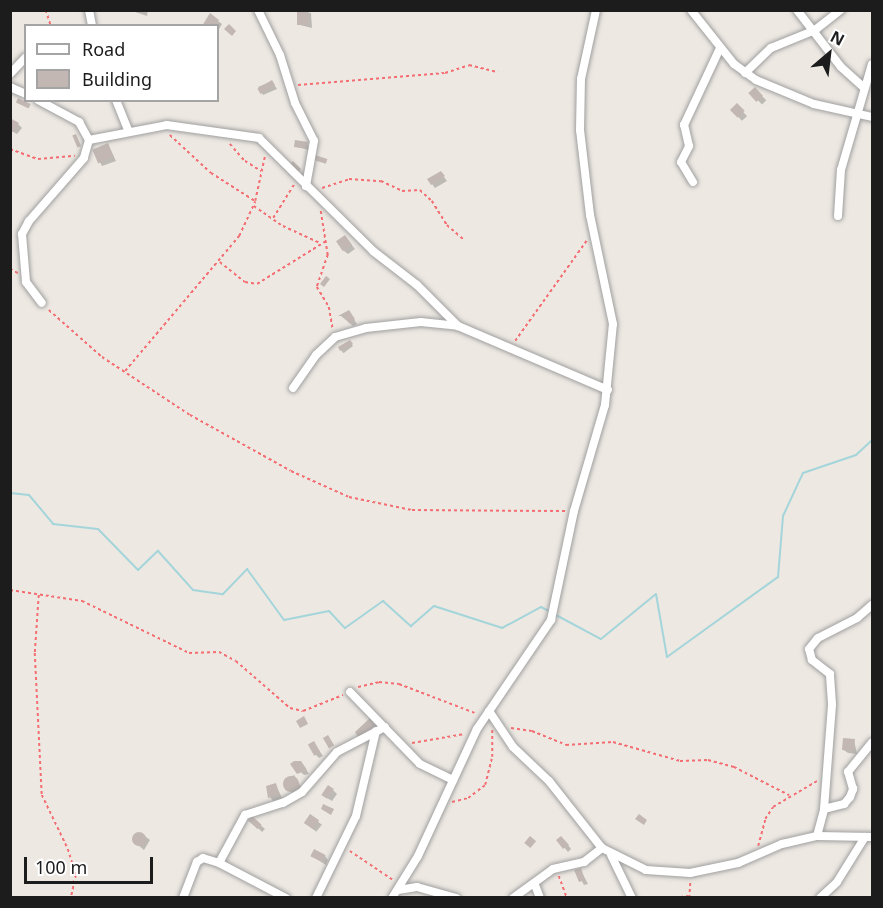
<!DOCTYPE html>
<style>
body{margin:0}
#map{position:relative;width:883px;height:908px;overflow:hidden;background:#ede8e2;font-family:"Noto Sans",sans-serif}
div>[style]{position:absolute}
.shadow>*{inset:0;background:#0003;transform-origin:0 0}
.stream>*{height:2px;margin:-1px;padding:0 1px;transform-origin:1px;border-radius:1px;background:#a4d5da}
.building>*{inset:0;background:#c2b7b2;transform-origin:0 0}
.round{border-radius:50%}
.path>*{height:1.5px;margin-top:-0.75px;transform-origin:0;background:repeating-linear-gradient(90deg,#f46d72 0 3px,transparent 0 6px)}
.roads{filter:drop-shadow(0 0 2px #a0a0a0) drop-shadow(0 0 2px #a0a0a0)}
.street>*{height:8px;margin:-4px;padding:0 4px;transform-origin:4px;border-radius:4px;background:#fff}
span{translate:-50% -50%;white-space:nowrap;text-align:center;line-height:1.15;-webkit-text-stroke:4.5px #fff;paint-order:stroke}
.frame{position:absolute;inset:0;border:12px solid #1c1c1c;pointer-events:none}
.legend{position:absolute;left:24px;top:24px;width:195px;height:78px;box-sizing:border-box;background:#fff;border:2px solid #a4a4a4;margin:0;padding:8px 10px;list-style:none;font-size:18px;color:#1c1c1c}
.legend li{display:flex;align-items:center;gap:12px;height:30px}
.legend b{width:30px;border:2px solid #a4a4a4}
.north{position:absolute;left:799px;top:24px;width:60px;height:60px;-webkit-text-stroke:4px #fff;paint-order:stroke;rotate:28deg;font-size:16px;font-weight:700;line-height:24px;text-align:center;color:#1c1c1c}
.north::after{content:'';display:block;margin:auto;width:21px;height:27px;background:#1c1c1c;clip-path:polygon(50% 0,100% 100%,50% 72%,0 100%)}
.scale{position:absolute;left:24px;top:857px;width:129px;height:27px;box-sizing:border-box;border:3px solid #1c1c1c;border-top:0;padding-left:8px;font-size:18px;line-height:21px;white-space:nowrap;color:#1c1c1c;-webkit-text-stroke:4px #fff;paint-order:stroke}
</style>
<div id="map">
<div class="shadow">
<div style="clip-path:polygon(129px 10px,148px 10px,147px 16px)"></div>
<div style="clip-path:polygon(298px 10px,311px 13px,312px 28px,300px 25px)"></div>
<div style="clip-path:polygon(218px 21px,222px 24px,218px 31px,218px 26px,204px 25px)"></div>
<div style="clip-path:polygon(272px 81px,277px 89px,263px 95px,258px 87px)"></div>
<div style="left:755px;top:89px;width:16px;height:6px;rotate:45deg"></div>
<div style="left:737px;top:105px;width:15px;height:7px;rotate:48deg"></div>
<div style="clip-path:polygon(18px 124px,22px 128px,17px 134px,10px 130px)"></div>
<div style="clip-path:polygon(307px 144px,311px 151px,296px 146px)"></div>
<div style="clip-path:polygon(108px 145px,116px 161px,102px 166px,94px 150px)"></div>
<div style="clip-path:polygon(441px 173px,447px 181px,435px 188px,432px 184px)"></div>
<div style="clip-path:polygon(348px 240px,355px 249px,348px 254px,344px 251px)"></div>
<div style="clip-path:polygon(349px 311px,357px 324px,353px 326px,341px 316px)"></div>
<div style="left:350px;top:342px;width:5px;height:12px;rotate:53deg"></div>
<div style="clip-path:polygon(854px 740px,857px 754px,848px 753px,844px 750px)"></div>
<div style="clip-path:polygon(314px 743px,323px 756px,319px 758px,315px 754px)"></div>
<div style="clip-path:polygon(293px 765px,304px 766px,309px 774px,304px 775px)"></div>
<div style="left:294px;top:775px;width:17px;height:11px;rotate:59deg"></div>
<div style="clip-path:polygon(276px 785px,282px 798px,273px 801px,270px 797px)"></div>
<div style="clip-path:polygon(333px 790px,337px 794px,332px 801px,327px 798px)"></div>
<div style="left:311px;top:816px;width:14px;height:9px;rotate:39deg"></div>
<div style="clip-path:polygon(253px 818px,265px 829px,262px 832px,250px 820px)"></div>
<div style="clip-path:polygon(142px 834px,150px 840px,144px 850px,132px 840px)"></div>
<div style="clip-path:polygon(558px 840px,565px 841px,571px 849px,568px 852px)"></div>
<div style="clip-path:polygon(312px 856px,325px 856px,328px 860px,326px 865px)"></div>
<div style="clip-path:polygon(580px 869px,588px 884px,584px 885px,576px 871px)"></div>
</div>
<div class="stream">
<div style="left:10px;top:493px;width:19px;rotate:6deg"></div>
<div style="left:29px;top:495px;width:38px;rotate:50deg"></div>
<div style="left:53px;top:524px;width:45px;rotate:6.3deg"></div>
<div style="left:98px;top:529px;width:57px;rotate:45.7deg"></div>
<div style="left:138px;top:570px;width:28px;rotate:-44deg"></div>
<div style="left:158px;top:551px;width:52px;rotate:48.1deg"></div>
<div style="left:193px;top:590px;width:30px;rotate:8deg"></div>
<div style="left:223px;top:594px;width:35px;rotate:-46deg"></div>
<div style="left:247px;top:569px;width:63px;rotate:54deg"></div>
<div style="left:284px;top:620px;width:46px;rotate:-11.3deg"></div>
<div style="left:329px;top:611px;width:23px;rotate:47deg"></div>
<div style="left:345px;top:628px;width:47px;rotate:-35.4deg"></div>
<div style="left:383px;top:601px;width:38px;rotate:42deg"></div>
<div style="left:411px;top:626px;width:30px;rotate:-41deg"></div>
<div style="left:434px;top:606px;width:71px;rotate:17.9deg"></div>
<div style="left:502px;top:628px;width:44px;rotate:-28.3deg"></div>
<div style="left:541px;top:607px;width:11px;rotate:27deg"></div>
<div style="left:556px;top:615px;width:51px;rotate:28.1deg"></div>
<div style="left:601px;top:639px;width:71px;rotate:-39.3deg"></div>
<div style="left:656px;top:594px;width:64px;rotate:80.1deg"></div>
<div style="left:667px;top:657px;width:137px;rotate:-35.8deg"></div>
<div style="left:778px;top:577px;width:61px;rotate:-85.3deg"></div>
<div style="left:783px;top:516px;width:47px;rotate:-65.1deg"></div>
<div style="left:803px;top:473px;width:56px;rotate:-18.8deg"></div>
<div style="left:856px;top:455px;width:22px;rotate:-43deg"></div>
</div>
<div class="building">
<div style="left:297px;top:10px;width:11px;height:15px"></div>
<div style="clip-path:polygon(210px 13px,219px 20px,215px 26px,202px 26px)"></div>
<div style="clip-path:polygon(229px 24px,236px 31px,232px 36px,224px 29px)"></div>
<div style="left:272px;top:80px;width:6px;height:17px;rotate:59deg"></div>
<div style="left:755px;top:87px;width:12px;height:9px;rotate:48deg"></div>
<div style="left:18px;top:98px;width:14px;height:5px;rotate:25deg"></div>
<div style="left:737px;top:103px;width:11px;height:10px;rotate:45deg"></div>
<div style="clip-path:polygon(10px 118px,19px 123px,13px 132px,10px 130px)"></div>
<div style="left:76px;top:134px;width:13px;height:4px;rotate:67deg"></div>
<div style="left:295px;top:140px;width:13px;height:7px;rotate:9deg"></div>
<div style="left:108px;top:143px;width:15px;height:17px;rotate:67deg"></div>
<div style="left:315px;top:155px;width:13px;height:5px;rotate:18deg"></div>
<div style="clip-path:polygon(293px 161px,301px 169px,298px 173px,290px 164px)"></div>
<div style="clip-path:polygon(441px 171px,445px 176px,431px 185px,427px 179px)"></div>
<div style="left:345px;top:235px;width:12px;height:11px;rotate:55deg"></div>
<div style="left:326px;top:276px;width:5px;height:10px;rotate:37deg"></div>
<div style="clip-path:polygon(349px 310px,355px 319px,349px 323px,344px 316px,338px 316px)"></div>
<div style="clip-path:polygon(350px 340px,353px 344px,340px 351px,338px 347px)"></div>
<div style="clip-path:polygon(304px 716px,308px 724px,300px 728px,296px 721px)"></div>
<div style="clip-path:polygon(370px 718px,376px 726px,358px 737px,355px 732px)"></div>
<div style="left:328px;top:735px;width:12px;height:6px;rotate:59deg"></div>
<div style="left:843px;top:738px;width:12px;height:12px;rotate:5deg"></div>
<div style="left:314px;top:741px;width:13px;height:7px;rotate:61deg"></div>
<div style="clip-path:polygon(294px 761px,301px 761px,307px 770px,297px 774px,290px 764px)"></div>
<div class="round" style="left:283px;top:776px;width:16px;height:16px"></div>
<div style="clip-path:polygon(276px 783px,279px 795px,268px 798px,266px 786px)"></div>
<div style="left:328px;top:785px;width:7px;height:12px;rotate:34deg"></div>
<div style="clip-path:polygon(323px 804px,334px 809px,331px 815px,321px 809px)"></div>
<div style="left:310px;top:814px;width:11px;height:11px;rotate:34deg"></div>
<div style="clip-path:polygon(639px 814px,647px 820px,644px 825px,635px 819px)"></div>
<div style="left:252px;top:816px;width:13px;height:6px;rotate:42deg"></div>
<div class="round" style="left:132px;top:832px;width:14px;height:14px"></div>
<div style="left:530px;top:836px;width:8px;height:9px;rotate:40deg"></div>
<div style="clip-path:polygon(561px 836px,569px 845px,563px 849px,556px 840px)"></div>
<div style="left:314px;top:849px;width:13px;height:8px;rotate:27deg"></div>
<div style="clip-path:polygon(581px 868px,585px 880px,579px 882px,574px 870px)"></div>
</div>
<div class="path">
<div style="left:46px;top:10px;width:17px;rotate:73deg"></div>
<div style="left:298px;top:85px;width:147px;rotate:-4.7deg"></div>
<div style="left:445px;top:73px;width:25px;rotate:-18deg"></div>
<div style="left:469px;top:65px;width:30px;rotate:14deg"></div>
<div style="left:170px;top:135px;width:56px;rotate:42.8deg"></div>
<div style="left:211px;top:173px;width:52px;rotate:32.5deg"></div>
<div style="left:230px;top:144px;width:23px;rotate:49deg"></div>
<div style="left:245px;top:161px;width:19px;rotate:32deg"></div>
<div style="left:10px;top:149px;width:30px;rotate:20deg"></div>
<div style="left:38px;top:159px;width:37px;rotate:-5deg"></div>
<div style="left:322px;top:188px;width:28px;rotate:-18deg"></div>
<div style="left:349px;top:179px;width:32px;rotate:4deg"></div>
<div style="left:381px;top:181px;width:23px;rotate:25deg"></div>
<div style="left:402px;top:191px;width:18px;rotate:-3deg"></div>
<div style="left:420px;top:190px;width:16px;rotate:43deg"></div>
<div style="left:432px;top:201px;width:28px;rotate:58deg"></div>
<div style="left:447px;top:225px;width:23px;rotate:41deg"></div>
<div style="left:254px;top:206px;width:35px;rotate:35deg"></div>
<div style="left:283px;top:226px;width:41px;rotate:24.7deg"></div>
<div style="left:321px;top:211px;width:45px;rotate:81deg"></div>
<div style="left:328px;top:255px;width:34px;rotate:109deg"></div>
<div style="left:317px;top:287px;width:23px;rotate:59deg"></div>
<div style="left:329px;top:307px;width:22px;rotate:80deg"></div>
<div style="left:273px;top:218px;width:40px;rotate:-58deg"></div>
<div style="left:220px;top:262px;width:32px;rotate:39deg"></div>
<div style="left:245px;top:282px;width:12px;rotate:9deg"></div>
<div style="left:257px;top:284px;width:81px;rotate:-31.9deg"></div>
<div style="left:10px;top:269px;width:9px;rotate:27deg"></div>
<div style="left:49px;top:310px;width:71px;rotate:41.6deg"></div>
<div style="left:102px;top:357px;width:105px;rotate:33.4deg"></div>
<div style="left:190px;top:415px;width:115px;rotate:29deg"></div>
<div style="left:291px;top:471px;width:64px;rotate:24.1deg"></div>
<div style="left:349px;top:497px;width:64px;rotate:11.7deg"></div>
<div style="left:412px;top:510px;width:154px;rotate:0.4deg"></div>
<div style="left:515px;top:341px;width:124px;rotate:-54.5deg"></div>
<div style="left:125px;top:371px;width:177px;rotate:-49.8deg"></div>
<div style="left:239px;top:236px;width:38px;rotate:-65deg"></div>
<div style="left:255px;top:201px;width:47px;rotate:-77.7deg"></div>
<div style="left:10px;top:590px;width:73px;rotate:8.7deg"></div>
<div style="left:82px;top:601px;width:119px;rotate:25.9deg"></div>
<div style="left:189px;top:653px;width:30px;rotate:-2deg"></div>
<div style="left:219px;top:652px;width:19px;rotate:28deg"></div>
<div style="left:236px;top:661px;width:72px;rotate:41deg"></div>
<div style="left:290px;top:708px;width:13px;rotate:13deg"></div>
<div style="left:303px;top:711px;width:43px;rotate:-21.8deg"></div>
<div style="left:39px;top:595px;width:58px;rotate:93.9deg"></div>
<div style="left:35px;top:653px;width:142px;rotate:87.2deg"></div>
<div style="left:42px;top:795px;width:60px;rotate:64.3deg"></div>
<div style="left:68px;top:849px;width:27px;rotate:73deg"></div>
<div style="left:76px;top:875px;width:24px;rotate:102deg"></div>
<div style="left:358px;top:687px;width:22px;rotate:-13deg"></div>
<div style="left:379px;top:682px;width:20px;rotate:6deg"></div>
<div style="left:399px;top:684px;width:81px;rotate:20.9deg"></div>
<div style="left:511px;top:728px;width:21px;rotate:8deg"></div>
<div style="left:532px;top:731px;width:37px;rotate:22deg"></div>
<div style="left:566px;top:745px;width:47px;rotate:-3.7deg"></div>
<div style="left:613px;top:742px;width:70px;rotate:15.8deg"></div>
<div style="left:680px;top:761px;width:28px;rotate:-2deg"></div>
<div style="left:708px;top:760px;width:27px;rotate:15deg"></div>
<div style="left:734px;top:767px;width:62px;rotate:27deg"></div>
<div style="left:412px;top:743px;width:53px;rotate:-9.8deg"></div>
<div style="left:452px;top:802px;width:16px;rotate:-14deg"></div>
<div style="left:468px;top:798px;width:21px;rotate:-37deg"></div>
<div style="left:485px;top:785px;width:29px;rotate:-76deg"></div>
<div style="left:492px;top:757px;width:27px;rotate:-90deg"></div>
<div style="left:758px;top:846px;width:28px;rotate:-75deg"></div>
<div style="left:765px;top:819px;width:14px;rotate:-56deg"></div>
<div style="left:773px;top:807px;width:51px;rotate:-30.6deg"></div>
<div style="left:350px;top:851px;width:52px;rotate:34deg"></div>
<div style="left:559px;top:876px;width:23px;rotate:70deg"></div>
<div style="left:657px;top:898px;width:9px"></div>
<div style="left:674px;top:898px;width:14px;rotate:-8deg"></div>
<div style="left:689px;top:898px;width:15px;rotate:-86deg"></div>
</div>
<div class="roads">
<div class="street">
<div style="left:89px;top:10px;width:16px;rotate:79deg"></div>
<div style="left:258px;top:10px;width:50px;rotate:63.9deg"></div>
<div style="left:280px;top:55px;width:50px;rotate:72.6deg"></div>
<div style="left:295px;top:103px;width:42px;rotate:63.4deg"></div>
<div style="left:314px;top:141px;width:46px;rotate:100.1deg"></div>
<div style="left:691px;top:10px;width:69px;rotate:51.5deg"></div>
<div style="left:734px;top:64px;width:27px;rotate:36deg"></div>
<div style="left:756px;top:80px;width:63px;rotate:22.5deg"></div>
<div style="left:814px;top:104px;width:59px;rotate:12.6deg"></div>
<div style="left:797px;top:10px;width:72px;rotate:52.3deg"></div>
<div style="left:841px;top:67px;width:31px;rotate:42deg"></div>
<div style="left:745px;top:73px;width:36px;rotate:-44deg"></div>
<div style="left:771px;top:48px;width:48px;rotate:-22.2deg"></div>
<div style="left:815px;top:30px;width:33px;rotate:-38deg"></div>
<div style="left:10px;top:74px;width:23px;rotate:-47deg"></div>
<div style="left:10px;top:87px;width:17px;rotate:24deg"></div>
<div style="left:38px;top:100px;width:47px;rotate:28.2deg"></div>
<div style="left:79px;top:122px;width:21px;rotate:61deg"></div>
<div style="left:89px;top:140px;width:19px;rotate:106deg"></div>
<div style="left:84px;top:158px;width:84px;rotate:131.1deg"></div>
<div style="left:29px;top:221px;width:15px;rotate:118deg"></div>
<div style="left:22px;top:234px;width:48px;rotate:85.2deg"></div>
<div style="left:26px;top:282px;width:26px;rotate:53deg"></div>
<div style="left:116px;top:100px;width:32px;rotate:68deg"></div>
<div style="left:89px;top:140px;width:79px;rotate:-10.9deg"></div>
<div style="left:167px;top:125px;width:93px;rotate:8deg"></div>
<div style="left:259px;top:138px;width:161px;rotate:44.7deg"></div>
<div style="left:373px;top:251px;width:56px;rotate:37.7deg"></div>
<div style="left:417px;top:285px;width:58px;rotate:45deg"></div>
<div style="left:693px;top:182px;width:23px;rotate:-121deg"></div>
<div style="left:681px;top:162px;width:18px;rotate:-63deg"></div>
<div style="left:689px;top:146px;width:22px;rotate:-103deg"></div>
<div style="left:684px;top:125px;width:85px;rotate:-64.9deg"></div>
<div style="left:838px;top:216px;width:46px;rotate:-86.3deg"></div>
<div style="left:841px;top:170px;width:110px;rotate:-73.7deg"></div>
<div style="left:293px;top:388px;width:40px;rotate:-55.1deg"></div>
<div style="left:316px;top:355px;width:26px;rotate:-43deg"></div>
<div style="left:335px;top:337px;width:32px;rotate:-16deg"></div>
<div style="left:366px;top:328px;width:55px;rotate:-6.2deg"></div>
<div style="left:421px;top:322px;width:37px;rotate:6deg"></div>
<div style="left:458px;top:326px;width:163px;rotate:23.1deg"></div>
<div style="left:350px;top:692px;width:100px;rotate:45.8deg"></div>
<div style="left:420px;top:764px;width:37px;rotate:26deg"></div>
<div style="left:489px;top:711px;width:43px;rotate:56.3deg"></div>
<div style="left:513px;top:747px;width:50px;rotate:43.4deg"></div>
<div style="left:549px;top:781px;width:85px;rotate:51.7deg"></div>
<div style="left:602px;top:848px;width:49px;rotate:26.6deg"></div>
<div style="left:646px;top:870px;width:44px;rotate:3.9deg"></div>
<div style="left:690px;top:873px;width:49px;rotate:-11.8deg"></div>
<div style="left:738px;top:863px;width:48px;rotate:-23.4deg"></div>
<div style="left:782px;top:844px;width:36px;rotate:-13deg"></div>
<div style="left:817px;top:836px;width:55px;rotate:1deg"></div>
<div style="left:824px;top:809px;width:21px;rotate:-14deg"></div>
<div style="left:844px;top:804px;width:9px;rotate:-49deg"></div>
<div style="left:850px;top:797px;width:9px;rotate:-69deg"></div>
<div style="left:853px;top:789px;width:18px;rotate:-106deg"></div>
<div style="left:848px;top:772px;width:38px;rotate:-51deg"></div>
<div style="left:817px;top:836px;width:28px;rotate:-75deg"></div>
<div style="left:824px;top:809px;width:105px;rotate:-85.6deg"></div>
<div style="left:832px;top:704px;width:30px;rotate:-94deg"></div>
<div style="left:830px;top:674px;width:23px;rotate:-142deg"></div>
<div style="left:812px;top:660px;width:11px;rotate:-105deg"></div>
<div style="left:809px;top:649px;width:14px;rotate:-51deg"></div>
<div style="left:818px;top:638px;width:44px;rotate:-27.1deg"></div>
<div style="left:857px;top:618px;width:20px;rotate:-41deg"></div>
<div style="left:611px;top:855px;width:48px;rotate:64deg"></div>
<div style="left:219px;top:863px;width:76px;rotate:27.6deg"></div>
<div style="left:535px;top:885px;width:14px;rotate:69deg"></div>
<div style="left:398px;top:890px;width:19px;rotate:-9deg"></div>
<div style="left:417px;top:887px;width:41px;rotate:15.8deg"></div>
<div style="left:183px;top:898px;width:39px;rotate:-69deg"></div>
<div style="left:197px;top:862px;width:7px;rotate:-34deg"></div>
<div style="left:203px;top:858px;width:17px;rotate:17deg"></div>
<div style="left:219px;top:863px;width:55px;rotate:-61.6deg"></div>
<div style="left:245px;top:815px;width:40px;rotate:-18deg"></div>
<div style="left:283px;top:803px;width:22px;rotate:-30deg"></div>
<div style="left:302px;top:792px;width:53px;rotate:-48.8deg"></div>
<div style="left:337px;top:752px;width:54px;rotate:-27.5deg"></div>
<div style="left:316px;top:898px;width:91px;rotate:-64deg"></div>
<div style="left:356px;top:816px;width:87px;rotate:-76.8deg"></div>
<div style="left:392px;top:898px;width:49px;rotate:-58.2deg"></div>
<div style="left:418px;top:856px;width:140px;rotate:-65.1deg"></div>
<div style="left:477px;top:729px;width:132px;rotate:-55.8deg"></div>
<div style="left:551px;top:620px;width:111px;rotate:-78.1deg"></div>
<div style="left:574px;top:511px;width:110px;rotate:-73.7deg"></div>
<div style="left:605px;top:405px;width:81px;rotate:-84.4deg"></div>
<div style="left:613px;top:324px;width:111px;rotate:-101.9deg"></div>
<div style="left:590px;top:215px;width:86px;rotate:-96.7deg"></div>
<div style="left:580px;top:130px;width:51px;rotate:-88.9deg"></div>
<div style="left:581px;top:79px;width:71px;rotate:-77.7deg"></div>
<div style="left:513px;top:898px;width:49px;rotate:-35.9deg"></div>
<div style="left:553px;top:869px;width:32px;rotate:-13deg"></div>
<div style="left:584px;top:862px;width:23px;rotate:-38deg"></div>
<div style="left:820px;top:898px;width:23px;rotate:-43deg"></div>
<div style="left:837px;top:882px;width:53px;rotate:-58.1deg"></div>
</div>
</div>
<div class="frame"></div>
<ul class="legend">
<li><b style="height:8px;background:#fff"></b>Road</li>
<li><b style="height:16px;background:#c2b7b2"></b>Building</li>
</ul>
<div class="north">N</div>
<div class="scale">100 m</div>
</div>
